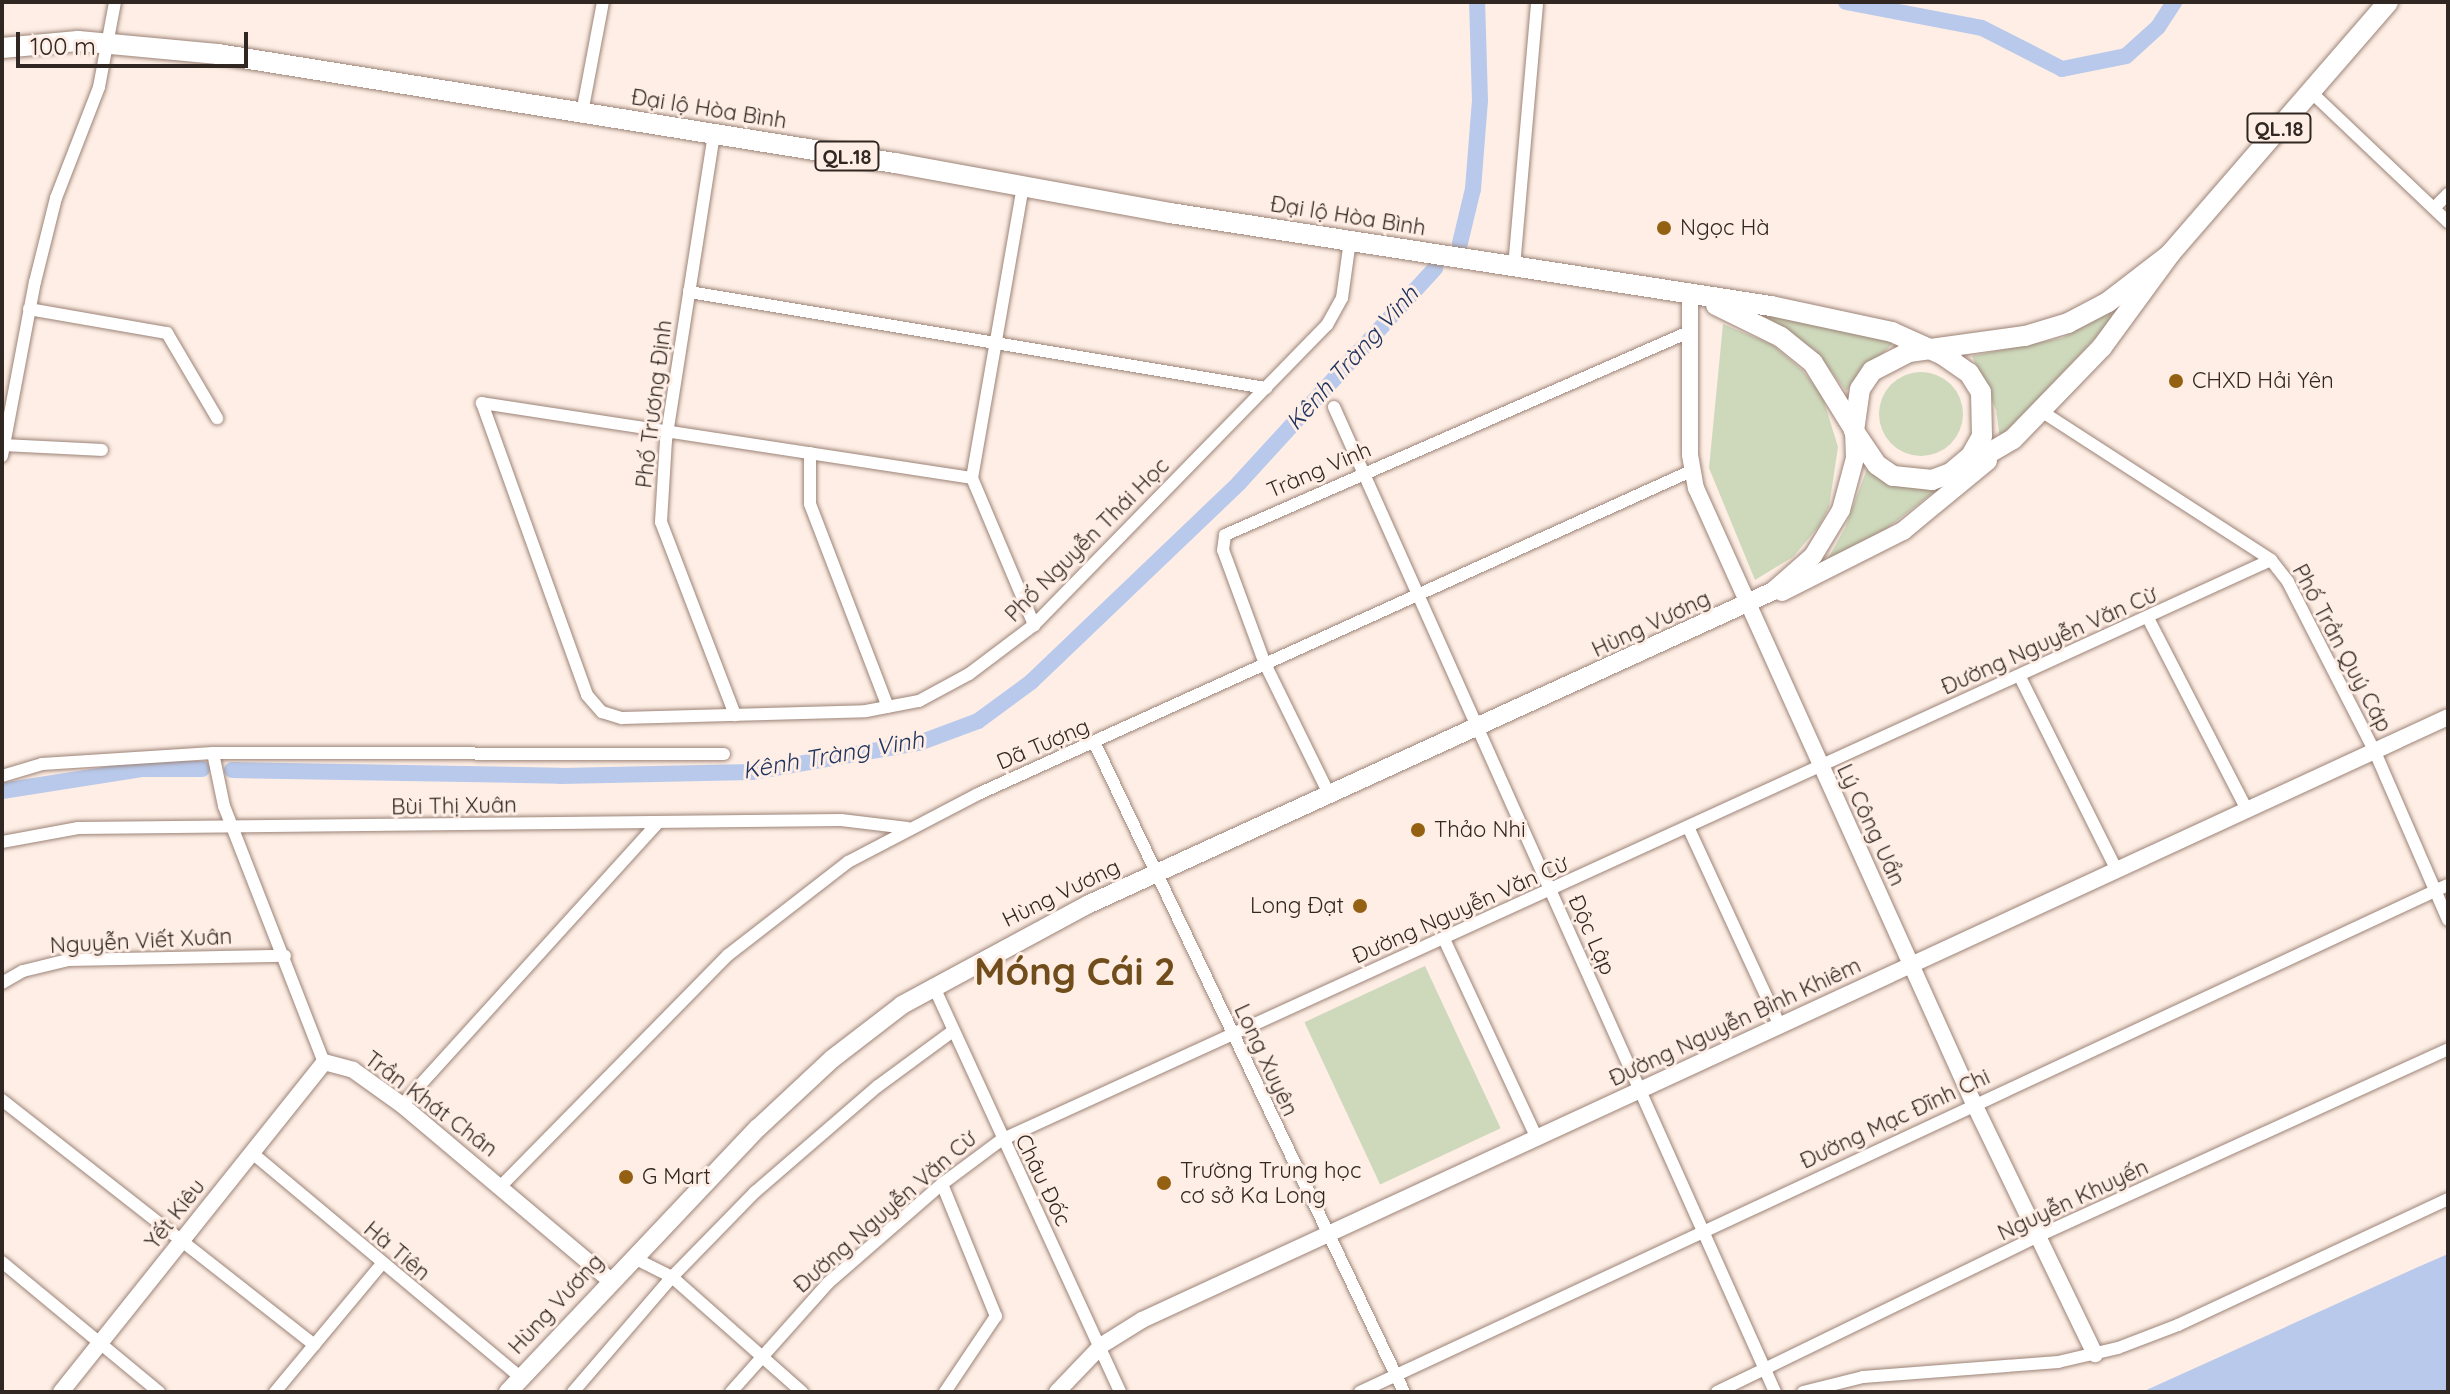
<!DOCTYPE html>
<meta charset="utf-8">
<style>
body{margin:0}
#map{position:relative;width:2450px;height:1394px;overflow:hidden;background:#feeee5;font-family:Quicksand,sans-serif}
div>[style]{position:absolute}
.green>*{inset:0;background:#ced9bc;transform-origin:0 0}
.round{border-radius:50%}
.water>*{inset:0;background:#b8c9ec}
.canal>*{height:16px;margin:-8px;padding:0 8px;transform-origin:8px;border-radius:8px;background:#b8c9ec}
.roads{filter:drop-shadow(0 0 2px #9c8377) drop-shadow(0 0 2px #9c8377)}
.minor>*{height:12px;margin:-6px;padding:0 6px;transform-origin:6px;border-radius:6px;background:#fff}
.tertiary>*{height:16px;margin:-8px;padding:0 8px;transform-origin:8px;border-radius:8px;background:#fff}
.secondary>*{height:18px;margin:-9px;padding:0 9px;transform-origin:9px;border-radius:9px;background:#fff}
.trunk>*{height:20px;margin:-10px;padding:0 10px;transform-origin:10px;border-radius:10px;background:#fff}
.dots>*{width:22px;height:22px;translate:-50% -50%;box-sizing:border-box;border:4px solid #feeee5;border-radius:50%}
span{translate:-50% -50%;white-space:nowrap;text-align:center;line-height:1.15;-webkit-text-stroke:6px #feeee5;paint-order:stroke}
.shield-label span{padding:2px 6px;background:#feeee5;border:2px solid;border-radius:6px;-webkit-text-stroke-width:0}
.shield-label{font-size:20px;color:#312722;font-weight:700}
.street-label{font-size:22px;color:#312722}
.poi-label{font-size:22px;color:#312722}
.left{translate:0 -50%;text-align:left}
.right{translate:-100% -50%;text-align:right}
.water-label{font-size:24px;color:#203460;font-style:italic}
.town-label{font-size:38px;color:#704d1b;font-weight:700}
.frame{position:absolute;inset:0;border:4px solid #312722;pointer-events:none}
.scale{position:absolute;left:16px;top:32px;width:232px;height:36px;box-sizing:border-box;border:4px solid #312722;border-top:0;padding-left:10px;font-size:24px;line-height:28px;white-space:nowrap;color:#312722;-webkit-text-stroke:6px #feeee5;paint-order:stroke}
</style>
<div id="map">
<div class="green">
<div style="clip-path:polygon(2111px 312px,2113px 319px,2000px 439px,1996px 410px,1972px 356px,2062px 338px)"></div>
<div style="clip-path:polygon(1772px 315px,1895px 341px,1846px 391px,1816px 351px,1766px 316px)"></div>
<div style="clip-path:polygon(1723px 324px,1773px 345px,1802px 370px,1822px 395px,1838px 447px,1829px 507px,1819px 526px,1793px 557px,1755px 580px,1709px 468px)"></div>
<div class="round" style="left:1879px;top:372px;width:84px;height:84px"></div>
<div style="clip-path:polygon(1868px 466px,1905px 486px,1935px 491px,1885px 530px,1826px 562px,1845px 528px)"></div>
<div style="left:1425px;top:966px;width:179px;height:133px;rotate:65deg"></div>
</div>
<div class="water">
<div style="clip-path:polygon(2448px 1254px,2448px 1392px,2142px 1392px,2418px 1267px)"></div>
</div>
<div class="canal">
<div style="left:1846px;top:2px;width:138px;rotate:10.8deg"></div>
<div style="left:1982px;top:28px;width:90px;rotate:27.1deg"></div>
<div style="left:2062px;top:69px;width:65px;rotate:-11.5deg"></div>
<div style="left:2126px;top:56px;width:43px;rotate:-42.2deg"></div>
<div style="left:2158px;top:27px;width:30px;rotate:-57deg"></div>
<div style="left:1460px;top:243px;width:56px;rotate:-76.5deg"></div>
<div style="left:1473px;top:189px;width:88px;rotate:-85.5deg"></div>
<div style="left:1480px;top:101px;width:99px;rotate:-91.7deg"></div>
<div style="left:232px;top:770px;width:328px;rotate:1deg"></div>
<div style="left:560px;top:776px;width:192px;rotate:-1.2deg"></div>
<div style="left:752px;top:772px;width:169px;rotate:-9.9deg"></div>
<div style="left:919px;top:743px;width:63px;rotate:-20.4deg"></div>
<div style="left:978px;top:721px;width:66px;rotate:-36.3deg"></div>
<div style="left:1031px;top:682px;width:288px;rotate:-43.7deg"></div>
<div style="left:1239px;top:483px;width:291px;rotate:-47.6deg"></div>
<div style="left:2px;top:791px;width:143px;rotate:-8.9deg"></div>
<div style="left:143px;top:769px;width:59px"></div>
</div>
<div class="roads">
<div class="minor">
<div style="left:2311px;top:92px;width:189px;rotate:43.5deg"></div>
<div style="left:582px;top:113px;width:113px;rotate:-79.3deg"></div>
<div style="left:714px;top:134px;width:310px;rotate:98.9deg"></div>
<div style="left:666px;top:440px;width:82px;rotate:93.5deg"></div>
<div style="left:661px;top:522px;width:207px;rotate:69deg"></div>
<div style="left:1023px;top:186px;width:296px;rotate:99.9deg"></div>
<div style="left:972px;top:478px;width:160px;rotate:67.1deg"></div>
<div style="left:2434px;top:208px;width:20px;rotate:-45deg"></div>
<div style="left:1514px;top:267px;width:266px;rotate:-85deg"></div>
<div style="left:689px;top:292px;width:585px;rotate:9.45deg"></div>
<div style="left:29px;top:309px;width:140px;rotate:9.9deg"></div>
<div style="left:167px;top:333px;width:99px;rotate:59.5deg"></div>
<div style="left:1334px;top:407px;width:1079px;rotate:65.88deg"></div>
<div style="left:2041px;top:411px;width:274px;rotate:32.9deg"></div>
<div style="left:2271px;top:560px;width:28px;rotate:52deg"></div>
<div style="left:2288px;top:582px;width:191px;rotate:62.9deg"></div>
<div style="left:2375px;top:752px;width:183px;rotate:66.5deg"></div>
<div style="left:4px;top:445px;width:98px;rotate:2.9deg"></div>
<div style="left:810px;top:453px;width:51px;rotate:90deg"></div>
<div style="left:810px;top:504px;width:217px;rotate:69deg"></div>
<div style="left:2px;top:456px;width:177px;rotate:-79.3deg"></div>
<div style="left:35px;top:282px;width:87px;rotate:-76deg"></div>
<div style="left:56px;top:198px;width:119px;rotate:-68.8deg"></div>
<div style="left:99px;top:87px;width:86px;rotate:-79.3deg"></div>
<div style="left:972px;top:478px;width:496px;rotate:-171.3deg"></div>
<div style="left:482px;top:403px;width:310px;rotate:70.2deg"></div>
<div style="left:587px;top:695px;width:23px;rotate:49deg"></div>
<div style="left:602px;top:712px;width:21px;rotate:17deg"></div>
<div style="left:622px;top:718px;width:244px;rotate:-1.6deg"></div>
<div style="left:866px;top:711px;width:54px;rotate:-10.7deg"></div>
<div style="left:919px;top:701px;width:57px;rotate:-28.4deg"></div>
<div style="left:969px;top:674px;width:81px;rotate:-37deg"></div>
<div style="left:1034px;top:625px;width:419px;rotate:-45.7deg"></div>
<div style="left:1327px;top:325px;width:31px;rotate:-61deg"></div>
<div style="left:1342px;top:298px;width:59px;rotate:-82.1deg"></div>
<div style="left:2149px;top:620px;width:214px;rotate:62.7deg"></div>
<div style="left:2020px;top:677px;width:212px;rotate:63.4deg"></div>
<div style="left:1095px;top:744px;width:718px;rotate:64.51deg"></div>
<div style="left:213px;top:753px;width:54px;rotate:78.3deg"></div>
<div style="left:224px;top:806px;width:275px;rotate:68.7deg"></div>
<div style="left:2px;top:776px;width:42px;rotate:-16.7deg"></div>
<div style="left:42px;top:764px;width:171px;rotate:-3.7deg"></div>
<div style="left:213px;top:753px;width:511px;rotate:0.11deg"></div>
<div style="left:1330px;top:796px;width:147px;rotate:-116.2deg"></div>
<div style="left:1265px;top:664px;width:121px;rotate:-110.2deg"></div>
<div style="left:1223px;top:550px;width:15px;rotate:-82deg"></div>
<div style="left:1225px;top:535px;width:509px;rotate:-23.64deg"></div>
<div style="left:1689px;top:829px;width:217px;rotate:65.2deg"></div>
<div style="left:2px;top:842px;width:77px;rotate:-10.4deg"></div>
<div style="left:78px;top:828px;width:763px;rotate:-0.6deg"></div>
<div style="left:841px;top:820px;width:67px;rotate:6.8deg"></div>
<div style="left:1444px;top:939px;width:220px;rotate:65deg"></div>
<div style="left:2px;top:983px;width:24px;rotate:-30deg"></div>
<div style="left:23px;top:971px;width:46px;rotate:-13.7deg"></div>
<div style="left:68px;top:960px;width:217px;rotate:-1.1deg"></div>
<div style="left:933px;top:985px;width:448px;rotate:65.3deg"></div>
<div style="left:2px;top:1100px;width:397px;rotate:38.1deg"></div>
<div style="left:402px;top:1105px;width:381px;rotate:-47.8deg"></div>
<div style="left:251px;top:1152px;width:352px;rotate:39.9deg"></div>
<div style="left:942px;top:1184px;width:143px;rotate:67.8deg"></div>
<div style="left:996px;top:1316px;width:92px;rotate:123.9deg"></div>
<div style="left:501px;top:1186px;width:324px;rotate:-45.5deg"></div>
<div style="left:728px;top:955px;width:152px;rotate:-37.8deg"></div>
<div style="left:848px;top:862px;width:147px;rotate:-27.6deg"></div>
<div style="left:978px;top:794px;width:783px;rotate:-24.37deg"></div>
<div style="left:632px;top:1257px;width:45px;rotate:26.6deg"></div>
<div style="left:672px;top:1277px;width:174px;rotate:41.5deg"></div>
<div style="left:2px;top:1262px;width:204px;rotate:39.6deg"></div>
<div style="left:275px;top:1392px;width:165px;rotate:-50.2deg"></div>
<div style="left:573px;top:1392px;width:152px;rotate:-49.3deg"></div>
<div style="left:672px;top:1277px;width:119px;rotate:-45.7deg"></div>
<div style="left:755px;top:1192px;width:162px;rotate:-40.8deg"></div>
<div style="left:878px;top:1086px;width:93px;rotate:-36.3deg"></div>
<div style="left:731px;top:1392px;width:146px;rotate:-48.3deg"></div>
<div style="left:828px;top:1283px;width:151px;rotate:-41deg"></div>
<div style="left:942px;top:1184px;width:74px;rotate:-36.7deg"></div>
<div style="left:1001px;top:1140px;width:1396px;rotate:-24.55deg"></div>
<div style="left:1360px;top:1392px;width:1200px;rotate:-24.99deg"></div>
<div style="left:1717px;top:1392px;width:355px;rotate:-25.9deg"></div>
<div style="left:2036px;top:1237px;width:453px;rotate:-24.5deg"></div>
<div style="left:1803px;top:1392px;width:62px;rotate:-14deg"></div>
<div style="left:1863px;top:1377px;width:196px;rotate:-4.4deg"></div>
<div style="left:2058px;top:1362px;width:62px;rotate:-13.1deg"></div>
<div style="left:2118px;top:1348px;width:64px;rotate:-21deg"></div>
<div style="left:2178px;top:1325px;width:298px;rotate:-25deg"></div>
</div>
<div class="tertiary">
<div style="left:1690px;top:295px;width:160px;rotate:90deg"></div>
<div style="left:1690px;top:455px;width:34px;rotate:80deg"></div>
<div style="left:1696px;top:488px;width:676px;rotate:65.71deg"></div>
<div style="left:1974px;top:1104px;width:278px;rotate:64.2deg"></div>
<div style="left:61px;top:1392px;width:422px;rotate:-51.4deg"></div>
<div style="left:324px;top:1062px;width:30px;rotate:15deg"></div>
<div style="left:353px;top:1070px;width:60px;rotate:35.5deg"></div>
<div style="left:402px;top:1105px;width:273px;rotate:40.1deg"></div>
<div style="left:1057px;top:1392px;width:65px;rotate:-46.2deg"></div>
<div style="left:1102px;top:1345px;width:47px;rotate:-32deg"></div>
<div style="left:1142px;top:1320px;width:1438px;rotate:-24.78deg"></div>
</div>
<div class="secondary">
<div style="left:1782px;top:592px;width:136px;rotate:-26.8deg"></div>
<div style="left:1903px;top:531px;width:110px;rotate:-39.5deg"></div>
<div style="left:508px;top:1392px;width:364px;rotate:-46.6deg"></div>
<div style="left:758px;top:1128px;width:101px;rotate:-43deg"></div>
<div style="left:832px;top:1059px;width:88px;rotate:-37.6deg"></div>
<div style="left:902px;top:1005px;width:210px;rotate:-28.4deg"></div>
<div style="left:1087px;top:905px;width:754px;rotate:-24.59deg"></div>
<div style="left:1773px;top:591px;width:53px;rotate:-41.2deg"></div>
<div style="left:1813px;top:556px;width:54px;rotate:-58.7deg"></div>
<div style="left:1841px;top:510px;width:54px;rotate:-74.9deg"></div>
<div style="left:1855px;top:458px;width:27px;rotate:-92deg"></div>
</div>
<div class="trunk">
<div style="left:2px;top:48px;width:76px;rotate:-5.3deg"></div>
<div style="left:78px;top:41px;width:141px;rotate:5.3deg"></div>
<div style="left:218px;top:54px;width:686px;rotate:9.15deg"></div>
<div style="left:895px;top:163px;width:280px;rotate:10.3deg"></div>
<div style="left:1170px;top:213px;width:608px;rotate:8.8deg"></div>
<div style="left:1771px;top:306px;width:124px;rotate:12.1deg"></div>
<div style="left:1892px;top:332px;width:66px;rotate:24.2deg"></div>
<div style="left:1716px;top:305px;width:72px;rotate:26.2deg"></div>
<div style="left:1781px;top:337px;width:41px;rotate:39.1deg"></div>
<div style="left:1813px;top:363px;width:74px;rotate:58.2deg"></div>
<div style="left:1943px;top:355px;width:32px;rotate:35deg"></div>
<div style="left:1969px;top:373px;width:22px;rotate:58deg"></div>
<div style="left:1981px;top:392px;width:44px;rotate:88.7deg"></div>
<div style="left:1982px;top:436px;width:23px;rotate:119deg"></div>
<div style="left:1971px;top:456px;width:26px;rotate:140deg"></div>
<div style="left:1951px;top:473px;width:20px;rotate:160deg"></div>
<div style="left:1932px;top:480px;width:39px;rotate:-174deg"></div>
<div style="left:1893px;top:476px;width:19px;rotate:-145deg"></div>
<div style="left:1877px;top:465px;width:41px;rotate:-124.1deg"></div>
<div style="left:1854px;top:431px;width:42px;rotate:-81.9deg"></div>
<div style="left:1860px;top:389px;width:22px;rotate:-56deg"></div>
<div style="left:1872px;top:371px;width:42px;rotate:-27.2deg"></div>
<div style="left:1909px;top:352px;width:117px;rotate:-7.9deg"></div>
<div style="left:2025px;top:336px;width:45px;rotate:-16.8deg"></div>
<div style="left:2068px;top:323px;width:45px;rotate:-27.7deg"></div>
<div style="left:2108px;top:302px;width:78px;rotate:-37.7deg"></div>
<div style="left:1962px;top:469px;width:59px;rotate:-30.5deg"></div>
<div style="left:2013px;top:439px;width:128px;rotate:-45.9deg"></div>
<div style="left:2102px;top:347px;width:115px;rotate:-53.8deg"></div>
<div style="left:2170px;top:254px;width:333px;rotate:-49.1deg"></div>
</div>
</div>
<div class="dots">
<div style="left:1664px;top:228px;background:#946113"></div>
<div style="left:2176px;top:381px;background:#946113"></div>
<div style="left:1418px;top:830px;background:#946113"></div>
<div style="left:1360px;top:906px;background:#946113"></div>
<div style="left:626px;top:1177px;background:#946113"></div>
<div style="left:1164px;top:1183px;background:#946113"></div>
</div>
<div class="shield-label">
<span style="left:2279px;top:128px">QL.18</span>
<span style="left:847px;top:156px">QL.18</span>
</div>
<div class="street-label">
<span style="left:709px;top:109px;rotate:9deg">Đại lộ Hòa Bình</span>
<span style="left:1348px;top:216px;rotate:9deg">Đại lộ Hòa Bình</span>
<span style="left:654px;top:404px;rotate:-83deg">Phố Trương Định</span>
<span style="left:1319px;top:470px;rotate:-23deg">Tràng Vinh</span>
<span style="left:1087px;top:540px;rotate:-45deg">Phố Nguyễn Thái Học</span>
<span style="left:1651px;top:624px;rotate:-25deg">Hùng Vương</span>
<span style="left:2049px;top:641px;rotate:-24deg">Đường Nguyễn Văn Cừ</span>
<span style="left:2342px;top:648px;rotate:62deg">Phố Trần Quý Cáp</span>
<span style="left:1043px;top:744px;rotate:-23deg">Dã Tượng</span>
<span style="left:454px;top:806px;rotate:-1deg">Bùi Thị Xuân</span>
<span style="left:1871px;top:825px;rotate:65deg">Lý Công Uẩn</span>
<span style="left:1061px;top:893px;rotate:-26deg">Hùng Vương</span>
<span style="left:1460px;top:910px;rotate:-24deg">Đường Nguyễn Văn Cừ</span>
<span style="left:1592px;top:935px;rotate:66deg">Độc Lập</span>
<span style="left:141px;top:941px;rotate:-3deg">Nguyễn Viết Xuân</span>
<span style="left:1735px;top:1022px;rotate:-25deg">Đường Nguyễn Bỉnh Khiêm</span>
<span style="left:1266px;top:1060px;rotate:65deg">Long Xuyên</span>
<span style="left:431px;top:1104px;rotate:37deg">Trần Khát Chân</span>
<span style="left:1895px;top:1119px;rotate:-25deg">Đường Mạc Đĩnh Chi</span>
<span style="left:1043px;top:1180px;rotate:64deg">Châu Đốc</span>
<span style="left:2073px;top:1200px;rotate:-25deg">Nguyễn Khuyến</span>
<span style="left:885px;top:1212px;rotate:-41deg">Đường Nguyễn Văn Cừ</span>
<span style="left:175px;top:1214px;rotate:-52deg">Yết Kiêu</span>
<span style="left:397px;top:1251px;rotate:40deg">Hà Tiên</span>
<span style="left:556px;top:1304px;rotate:-47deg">Hùng Vương</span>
</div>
<div class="poi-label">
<span class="left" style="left:1680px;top:228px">Ngọc Hà</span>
<span class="left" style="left:2192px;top:381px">CHXD Hải Yên</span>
<span class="left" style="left:1434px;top:830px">Thảo Nhi</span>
<span class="right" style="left:1344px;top:906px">Long Đạt</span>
<span class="left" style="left:1180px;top:1183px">Trường Trung học<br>cơ sở Ka Long</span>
<span class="left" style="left:642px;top:1177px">G Mart</span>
</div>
<div class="water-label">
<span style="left:1352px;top:358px;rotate:-48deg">Kênh Tràng Vinh</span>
<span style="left:833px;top:755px;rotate:-10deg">Kênh Tràng Vinh</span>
</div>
<div class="town-label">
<span style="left:1075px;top:972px">Móng Cái 2</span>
</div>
<div class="frame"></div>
<div class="scale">100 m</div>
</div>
